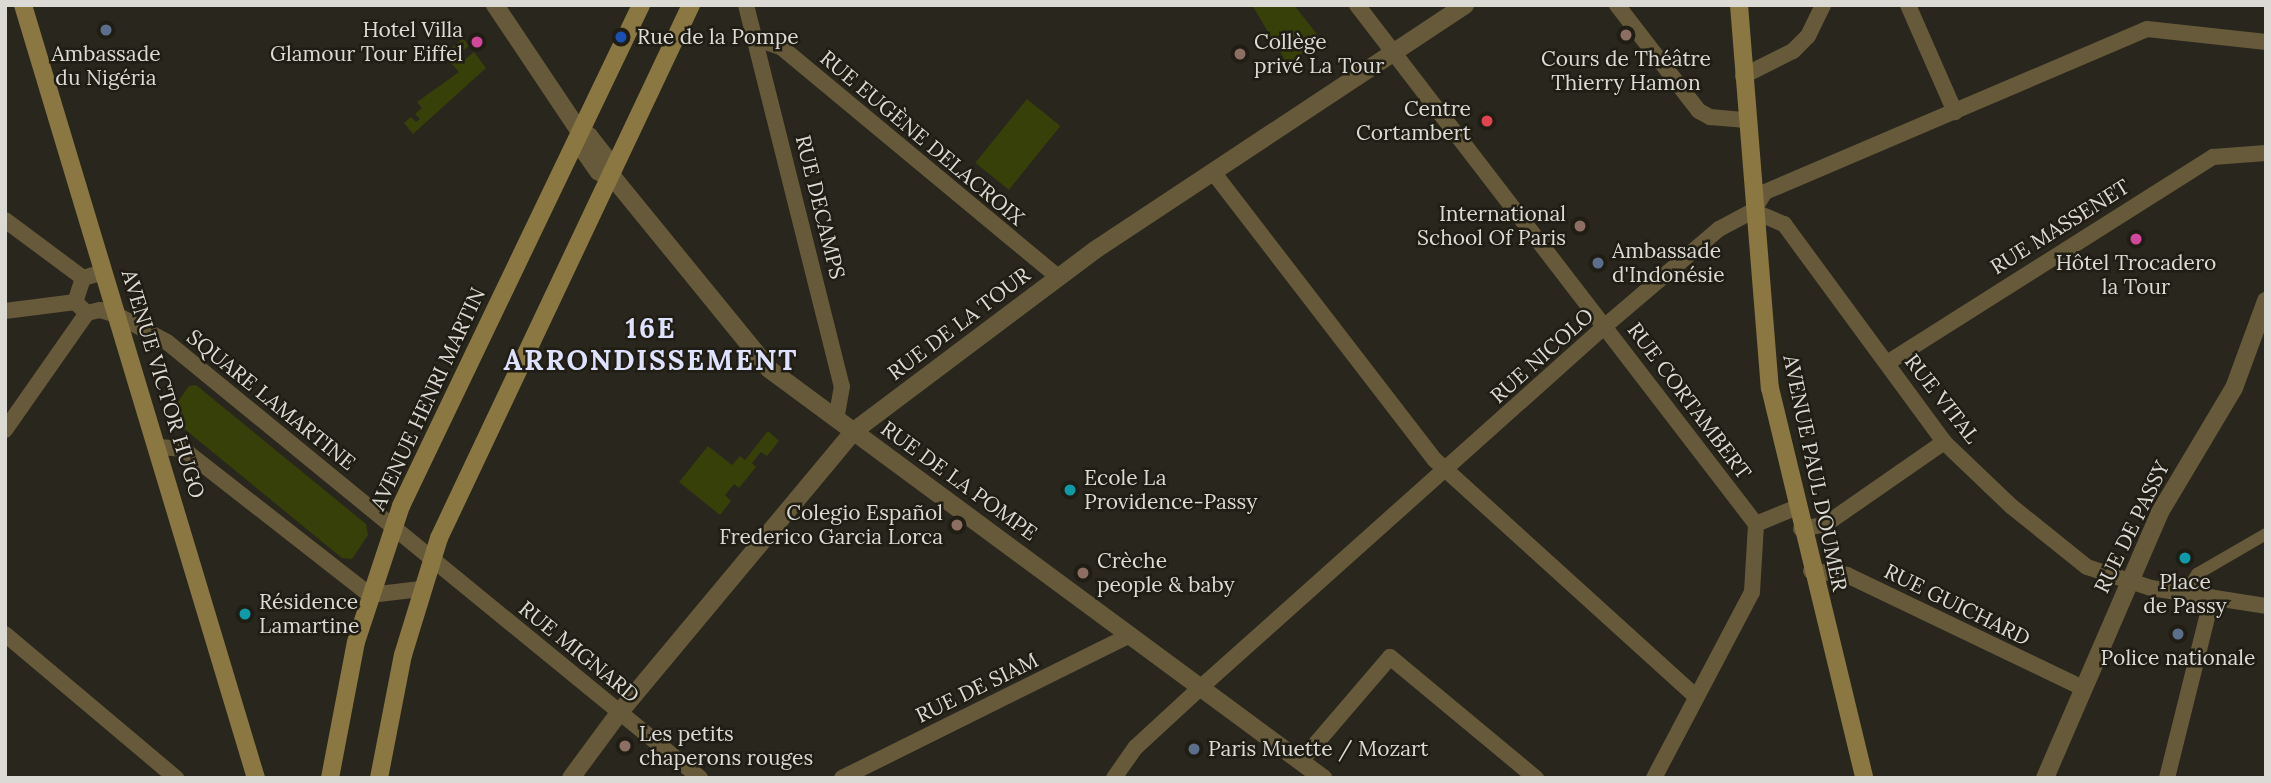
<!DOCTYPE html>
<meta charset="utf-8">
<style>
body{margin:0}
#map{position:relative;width:2271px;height:783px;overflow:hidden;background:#29261d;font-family:Lora,serif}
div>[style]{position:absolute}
.green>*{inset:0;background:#384009;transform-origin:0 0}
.pedestrian>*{height:12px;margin:-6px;padding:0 6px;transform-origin:6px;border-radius:6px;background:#675a3a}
.minor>*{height:16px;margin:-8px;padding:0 8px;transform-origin:8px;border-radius:8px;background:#675a3a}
.tertiary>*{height:18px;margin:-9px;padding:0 9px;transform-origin:9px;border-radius:9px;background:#675a3a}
.secondary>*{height:18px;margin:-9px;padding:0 9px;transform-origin:9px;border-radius:9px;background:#8b7742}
.dots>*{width:19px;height:19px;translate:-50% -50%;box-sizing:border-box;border:4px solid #201d14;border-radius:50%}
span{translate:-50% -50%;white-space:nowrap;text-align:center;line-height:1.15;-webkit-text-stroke:5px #201d14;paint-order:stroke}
.poi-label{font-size:21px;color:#dcdad4}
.right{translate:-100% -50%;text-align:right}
.left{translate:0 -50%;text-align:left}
.street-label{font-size:21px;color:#dcdad4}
.district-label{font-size:28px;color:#dee2ff;font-weight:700;letter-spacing:2px}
.frame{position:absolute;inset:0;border:7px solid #dcdad4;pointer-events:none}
</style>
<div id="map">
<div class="green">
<div style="clip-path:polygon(1252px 5px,1294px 5px,1320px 38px,1288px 65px)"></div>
<div style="clip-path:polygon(463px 38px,469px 46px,458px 54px,463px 61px,474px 52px,486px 68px,413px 134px,404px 123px,411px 117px,416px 122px,420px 119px,415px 114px,422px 108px,417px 102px,459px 72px,444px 55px)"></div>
<div style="left:1027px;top:99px;width:43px;height:82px;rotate:39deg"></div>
<div style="clip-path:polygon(196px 385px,366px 524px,368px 535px,352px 559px,342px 558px,182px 427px,174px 407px,189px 386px)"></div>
<div style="clip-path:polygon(768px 431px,779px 441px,767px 456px,761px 452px,752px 463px,756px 467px,739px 488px,734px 484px,725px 495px,731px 501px,720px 515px,679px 482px,708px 446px,732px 465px,740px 456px,745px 460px)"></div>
</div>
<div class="pedestrian">
<div style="left:2185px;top:592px;width:22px;rotate:-56deg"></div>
<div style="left:2197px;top:574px;width:80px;rotate:-30.1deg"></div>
</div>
<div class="minor">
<div style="left:746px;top:5px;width:393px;rotate:75.9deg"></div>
<div style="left:842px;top:386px;width:34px;rotate:100deg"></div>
<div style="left:1357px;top:5px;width:655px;rotate:52.45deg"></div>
<div style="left:1617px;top:5px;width:134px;rotate:52.3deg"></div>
<div style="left:1699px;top:111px;width:13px;rotate:29deg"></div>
<div style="left:1710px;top:117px;width:36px;rotate:5deg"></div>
<div style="left:1908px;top:5px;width:117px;rotate:66.3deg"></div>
<div style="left:756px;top:39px;width:26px;rotate:18deg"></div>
<div style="left:781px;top:47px;width:360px;rotate:39.7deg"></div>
<div style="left:1743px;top:76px;width:56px;rotate:-26.6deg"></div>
<div style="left:1793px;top:51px;width:21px;rotate:-45deg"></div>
<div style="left:1808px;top:36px;width:34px;rotate:-64deg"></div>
<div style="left:1213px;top:172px;width:364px;rotate:52.4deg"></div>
<div style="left:1435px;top:460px;width:353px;rotate:42.2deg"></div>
<div style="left:1753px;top:211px;width:34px;rotate:23deg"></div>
<div style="left:1784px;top:224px;width:270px;rotate:53.7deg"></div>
<div style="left:1944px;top:442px;width:93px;rotate:43.7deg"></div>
<div style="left:2011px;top:506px;width:97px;rotate:38.8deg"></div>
<div style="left:2087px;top:567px;width:67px;rotate:18.2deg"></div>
<div style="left:2151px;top:588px;width:116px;rotate:8.9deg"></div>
<div style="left:5px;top:220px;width:97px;rotate:36.6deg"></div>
<div style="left:104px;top:272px;width:22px;rotate:164deg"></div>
<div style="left:83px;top:278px;width:25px;rotate:108deg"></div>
<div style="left:75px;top:302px;width:16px;rotate:43deg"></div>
<div style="left:87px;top:313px;width:13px;rotate:-13deg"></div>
<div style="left:100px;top:310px;width:18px;rotate:16deg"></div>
<div style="left:117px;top:315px;width:57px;rotate:28.4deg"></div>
<div style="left:167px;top:342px;width:689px;rotate:39.28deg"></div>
<div style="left:5px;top:311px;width:71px;rotate:-7.3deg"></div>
<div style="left:1887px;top:363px;width:386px;rotate:-32.3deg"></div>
<div style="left:2213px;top:157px;width:53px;rotate:-4.3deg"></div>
<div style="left:5px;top:430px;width:143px;rotate:-55deg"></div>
<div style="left:157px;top:447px;width:26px;rotate:4deg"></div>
<div style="left:183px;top:449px;width:237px;rotate:38deg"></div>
<div style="left:370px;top:595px;width:51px;rotate:-6.7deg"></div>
<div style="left:1801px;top:529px;width:25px;rotate:-11deg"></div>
<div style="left:1826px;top:524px;width:144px;rotate:-34.8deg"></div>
<div style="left:1811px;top:571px;width:36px;rotate:6deg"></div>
<div style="left:1847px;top:575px;width:262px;rotate:25.6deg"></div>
<div style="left:5px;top:634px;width:224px;rotate:40.1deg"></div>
<div style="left:1301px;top:761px;width:137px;rotate:-49.4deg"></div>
<div style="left:1390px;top:657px;width:190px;rotate:39.7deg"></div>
<div style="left:842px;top:778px;width:322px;rotate:-26.4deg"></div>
<div style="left:1114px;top:778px;width:38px;rotate:-55deg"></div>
<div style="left:1136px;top:747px;width:87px;rotate:-42.7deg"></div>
<div style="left:1200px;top:688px;width:543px;rotate:-41.79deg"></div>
<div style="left:1605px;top:326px;width:150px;rotate:-40.4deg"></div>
<div style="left:1719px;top:229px;width:38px;rotate:-28deg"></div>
<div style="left:1753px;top:211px;width:22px;rotate:-58deg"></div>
<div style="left:1765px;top:192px;width:415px;rotate:-23.1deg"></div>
<div style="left:2147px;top:29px;width:120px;rotate:6.2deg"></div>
<div style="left:1654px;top:778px;width:210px;rotate:-62.2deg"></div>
<div style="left:1752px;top:592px;width:68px;rotate:-86.6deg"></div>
<div style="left:1756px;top:524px;width:42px;rotate:-22.3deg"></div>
<div style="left:2167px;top:778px;width:186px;rotate:-76deg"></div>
</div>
<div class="tertiary">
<div style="left:495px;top:5px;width:153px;rotate:56.2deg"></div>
<div style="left:580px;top:132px;width:16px;rotate:83deg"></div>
<div style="left:582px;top:148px;width:29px;rotate:55deg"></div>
<div style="left:599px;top:172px;width:12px;rotate:14deg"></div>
<div style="left:580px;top:132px;width:10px;rotate:24deg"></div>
<div style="left:589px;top:136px;width:29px;rotate:52deg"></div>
<div style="left:607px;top:159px;width:16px;rotate:76deg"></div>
<div style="left:611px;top:175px;width:250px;rotate:50.8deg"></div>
<div style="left:769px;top:369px;width:689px;rotate:36.44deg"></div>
<div style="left:571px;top:778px;width:81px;rotate:-53.6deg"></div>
<div style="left:619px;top:713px;width:367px;rotate:-50.2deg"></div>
<div style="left:854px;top:431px;width:301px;rotate:-36.9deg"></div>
<div style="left:1095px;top:250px;width:444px;rotate:-33.5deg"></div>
<div style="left:2045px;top:778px;width:290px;rotate:-66.6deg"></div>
<div style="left:2160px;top:512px;width:144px;rotate:-59.2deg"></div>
<div style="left:2234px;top:388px;width:93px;rotate:-69.8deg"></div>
</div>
<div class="secondary">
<div style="left:23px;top:5px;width:807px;rotate:73.23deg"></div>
<div style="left:1739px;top:5px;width:384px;rotate:85.4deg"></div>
<div style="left:1770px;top:388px;width:401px;rotate:76.4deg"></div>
<div style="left:330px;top:778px;width:138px;rotate:-79.2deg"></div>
<div style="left:356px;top:642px;width:143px;rotate:-71.7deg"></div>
<div style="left:401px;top:506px;width:556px;rotate:-64.4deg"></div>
<div style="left:379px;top:778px;width:125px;rotate:-79deg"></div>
<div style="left:403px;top:655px;width:122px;rotate:-72.9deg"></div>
<div style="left:439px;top:538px;width:590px;rotate:-64.7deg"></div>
</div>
<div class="dots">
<div style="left:106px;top:30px;background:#5c6f8a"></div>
<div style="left:1626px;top:35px;background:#8d6e63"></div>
<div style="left:621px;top:37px;background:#1a4fb4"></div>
<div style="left:477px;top:42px;background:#d1479c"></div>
<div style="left:1240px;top:54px;background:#8d6e63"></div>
<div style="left:1487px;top:121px;background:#e0444e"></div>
<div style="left:1580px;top:226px;background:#8d6e63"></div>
<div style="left:2136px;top:239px;background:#d1479c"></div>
<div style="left:1598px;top:263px;background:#5c6f8a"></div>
<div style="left:1070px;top:490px;background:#0f9aa8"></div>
<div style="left:957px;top:525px;background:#8d6e63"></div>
<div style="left:2185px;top:558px;background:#0f9aa8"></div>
<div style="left:1083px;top:573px;background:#8d6e63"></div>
<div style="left:245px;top:614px;background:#0f9aa8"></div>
<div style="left:2178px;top:634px;background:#5c6f8a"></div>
<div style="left:625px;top:746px;background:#8d6e63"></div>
<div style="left:1194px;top:749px;background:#5c6f8a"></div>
</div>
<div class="poi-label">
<span class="right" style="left:463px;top:42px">Hotel Villa<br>Glamour Tour Eiffel</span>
<span class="left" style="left:637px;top:37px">Rue de la Pompe</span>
<span class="left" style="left:1254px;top:54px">Collège<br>privé La Tour</span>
<span style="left:106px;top:66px">Ambassade<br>du Nigéria</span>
<span style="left:1626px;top:71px">Cours de Théâtre<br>Thierry Hamon</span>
<span class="right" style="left:1471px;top:121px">Centre<br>Cortambert</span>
<span class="right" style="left:1566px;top:226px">International<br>School Of Paris</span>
<span class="left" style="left:1612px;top:263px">Ambassade<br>d'Indonésie</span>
<span style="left:2136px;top:275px">Hôtel Trocadero<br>la Tour</span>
<span class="left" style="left:1084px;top:490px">Ecole La<br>Providence-Passy</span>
<span class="right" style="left:943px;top:525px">Colegio Español<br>Frederico Garcia Lorca</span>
<span class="left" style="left:1097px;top:573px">Crèche<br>people &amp; baby</span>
<span style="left:2185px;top:594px">Place<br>de Passy</span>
<span class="left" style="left:259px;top:614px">Résidence<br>Lamartine</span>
<span style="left:2178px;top:658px">Police nationale</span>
<span class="left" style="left:639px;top:746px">Les petits<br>chaperons rouges</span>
<span class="left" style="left:1208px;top:749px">Paris Muette / Mozart</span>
</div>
<div class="street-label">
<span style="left:922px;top:138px;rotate:40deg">RUE EUGÈNE DELACROIX</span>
<span style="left:820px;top:207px;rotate:76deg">RUE DECAMPS</span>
<span style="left:2060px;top:227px;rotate:-32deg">RUE MASSENET</span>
<span style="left:959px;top:324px;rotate:-37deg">RUE DE LA TOUR</span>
<span style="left:1542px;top:356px;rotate:-42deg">RUE NICOLO</span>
<span style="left:163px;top:384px;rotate:73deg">AVENUE VICTOR HUGO</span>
<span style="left:428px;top:399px;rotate:-65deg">AVENUE HENRI MARTIN</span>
<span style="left:1942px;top:399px;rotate:52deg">RUE VITAL</span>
<span style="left:271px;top:400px;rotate:39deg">SQUARE LAMARTINE</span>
<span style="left:1689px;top:401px;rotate:53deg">RUE CORTAMBERT</span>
<span style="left:1815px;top:473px;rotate:78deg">AVENUE PAUL DOUMER</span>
<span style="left:959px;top:481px;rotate:36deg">RUE DE LA POMPE</span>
<span style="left:2132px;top:527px;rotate:-64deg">RUE DE PASSY</span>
<span style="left:1957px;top:605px;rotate:26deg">RUE GUICHARD</span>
<span style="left:579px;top:652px;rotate:39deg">RUE MIGNARD</span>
<span style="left:977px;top:688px;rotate:-26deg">RUE DE SIAM</span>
</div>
<div class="district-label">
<span style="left:651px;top:344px">16E<br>ARRONDISSEMENT</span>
</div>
<div class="frame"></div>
</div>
